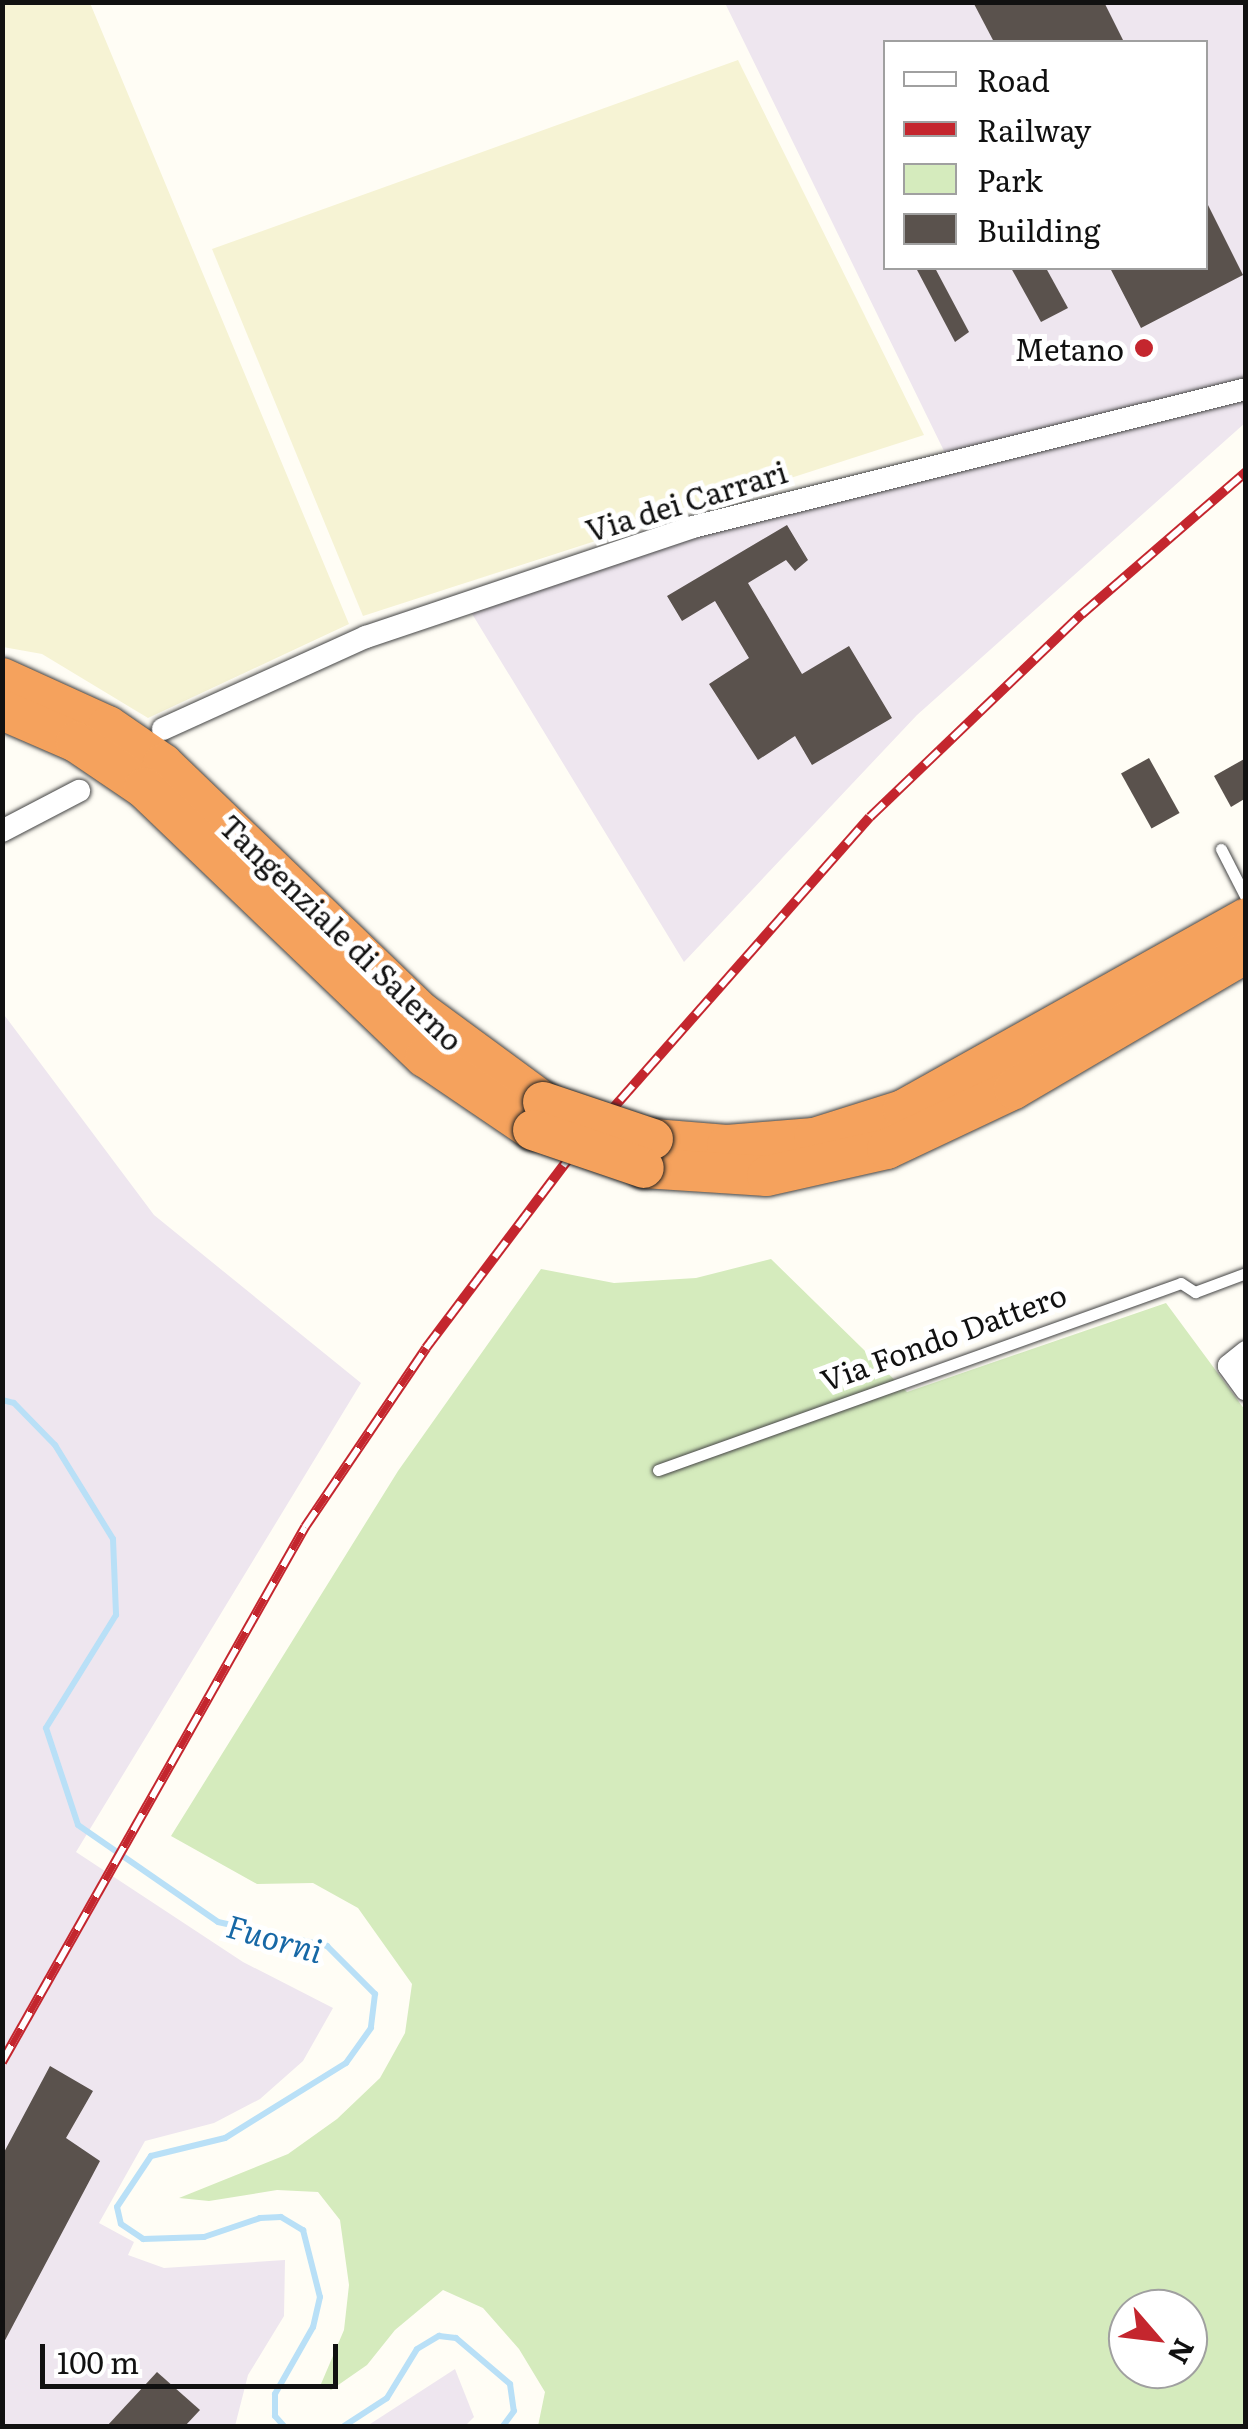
<!DOCTYPE html>
<style>
body{margin:0}
#map{position:relative;width:1248px;height:2429px;overflow:hidden;background:#fffdf5;font-family:Literata,serif}
div>[style]{position:absolute}
.industrial>*{inset:0;background:#eee6ef}
.farmland>*{inset:0;background:#f6f3d4}
.green>*{inset:0;background:#d5ebbd}
.stream>*{height:6px;margin:-3px;padding:0 3px;transform-origin:3px;border-radius:3px;background:#b9e0f7}
.building>*{inset:0;background:#5a524d;transform-origin:0 0}
.roads{filter:drop-shadow(0 0 2px #444) drop-shadow(0 0 2px #444)}
.lane>*{height:11px;margin:-5.5px;padding:0 5.5px;transform-origin:5.5px;border-radius:5.5px;background:#fff}
.street>*{height:22px;margin:-11px;padding:0 11px;transform-origin:11px;border-radius:11px;background:#fff}
.highway>*{height:40px;margin:-20px;padding:0 20px;transform-origin:20px;border-radius:20px;background:#f5a25d}
.rail>*{height:10px;margin-top:-5px;transform-origin:0;background:repeating-linear-gradient(90deg,#fff 0 19px,#c4262e 0 38px);box-sizing:border-box;border-block:2px solid #c4262e}
.bridges{filter:drop-shadow(0 0 2px #222) drop-shadow(0 0 2px #222)}
.highway-bridge>*{height:40px;margin:-20px;padding:0 20px;transform-origin:20px;border-radius:20px;background:#f5a25d}
.dots>*{width:28px;height:28px;translate:-50% -50%;box-sizing:border-box;border:5px solid #fff;border-radius:50%}
span{translate:-50% -50%;white-space:nowrap;text-align:center;line-height:1.15;-webkit-text-stroke:10px #fff;paint-order:stroke}
.poi-label{font-size:30px;color:#111}
.right{translate:-100% -50%;text-align:right}
.street-label{font-size:30px;color:#111}
.water-label{font-size:32px;color:#1768a6;font-style:italic}
.frame{position:absolute;inset:0;border:5px solid #111;pointer-events:none}
.legend{position:absolute;left:883px;top:40px;width:325px;height:230px;box-sizing:border-box;background:#fff;border:2px solid #a0a0a0;margin:0;padding:12px 18px;list-style:none;font-size:30px;color:#111}
.legend li{display:flex;align-items:center;gap:20px;height:50px}
.legend b{width:50px;border:2px solid #a0a0a0}
.north{position:absolute;left:1108px;top:2289px;width:100px;height:100px;box-sizing:border-box;background:#fff;border:2px solid #a0a0a0;border-radius:50%;rotate:118deg;font-size:28px;font-weight:700;line-height:40px;text-align:center;color:#111}
.north::after{content:'';display:block;margin:auto;width:35px;height:45px;background:#c4262e;clip-path:polygon(50% 0,100% 100%,50% 72%,0 100%)}
.scale{position:absolute;left:40px;top:2344px;width:298px;height:45px;box-sizing:border-box;border:5px solid #111;border-top:0;padding-left:12px;font-size:30px;line-height:35px;white-space:nowrap;color:#111;-webkit-text-stroke:8px #fff;paint-order:stroke}
</style>
<div id="map">
<div class="industrial">
<div style="clip-path:polygon(evenodd,725px 3px,1245px 3px,1245px 423px,917px 715px,684px 962px,460px 594px,945px 453px,725px 3px,886px 42px,1206px 42px,1206px 268px,886px 268px,886px 42px)"></div>
<div style="clip-path:polygon(2px 1012px,154px 1215px,361px 1383px,76px 1852px,243px 1962px,333px 2008px,303px 2061px,260px 2099px,214px 2123px,145px 2141px,99px 2223px,134px 2242px,128px 2255px,164px 2268px,285px 2260px,284px 2316px,248px 2375px,235px 2426px,3px 2426px)"></div>
<div style="clip-path:polygon(455px 2369px,474px 2417px,465px 2426px,367px 2426px)"></div>
</div>
<div class="farmland">
<div style="clip-path:polygon(2px 3px,90px 3px,349px 624px,148px 718px,42px 654px,3px 647px)"></div>
<div style="clip-path:polygon(738px 60px,924px 435px,363px 616px,212px 249px)"></div>
</div>
<div class="green">
<div style="clip-path:polygon(evenodd,771px 1259px,907px 1392px,1166px 1303px,1245px 1410px,1245px 2426px,538px 2426px,545px 2392px,519px 2349px,483px 2308px,443px 2290px,395px 2330px,367px 2365px,331px 2390px,321px 2384px,344px 2330px,349px 2285px,340px 2220px,318px 2192px,277px 2190px,209px 2201px,179px 2198px,288px 2154px,337px 2119px,380px 2078px,405px 2033px,412px 1984px,358px 1908px,313px 1883px,257px 1884px,171px 1836px,398px 1471px,541px 1269px,614px 1283px,696px 1278px,771px 1259px,1128px 2309px,1188px 2309px,1188px 2369px,1128px 2369px,1128px 2309px)"></div>
</div>
<div class="stream">
<div style="left:2px;top:1400px;width:12px;rotate:14deg"></div>
<div style="left:14px;top:1403px;width:59px;rotate:45.7deg"></div>
<div style="left:55px;top:1445px;width:110px;rotate:58.3deg"></div>
<div style="left:113px;top:1539px;width:76px;rotate:87.7deg"></div>
<div style="left:116px;top:1615px;width:133px;rotate:121.8deg"></div>
<div style="left:46px;top:1728px;width:102px;rotate:71.7deg"></div>
<div style="left:78px;top:1825px;width:170px;rotate:34.7deg"></div>
<div style="left:218px;top:1922px;width:112px;rotate:12.4deg"></div>
<div style="left:327px;top:1946px;width:68px;rotate:45deg"></div>
<div style="left:375px;top:1994px;width:34px;rotate:97deg"></div>
<div style="left:371px;top:2028px;width:43px;rotate:125.5deg"></div>
<div style="left:346px;top:2063px;width:142px;rotate:148.2deg"></div>
<div style="left:225px;top:2138px;width:76px;rotate:166.3deg"></div>
<div style="left:151px;top:2156px;width:61px;rotate:123.7deg"></div>
<div style="left:117px;top:2207px;width:17px;rotate:77deg"></div>
<div style="left:121px;top:2224px;width:27px;rotate:34deg"></div>
<div style="left:143px;top:2239px;width:61px;rotate:-1.9deg"></div>
<div style="left:204px;top:2237px;width:59px;rotate:-18.7deg"></div>
<div style="left:260px;top:2218px;width:21px;rotate:-3deg"></div>
<div style="left:281px;top:2217px;width:26px;rotate:31deg"></div>
<div style="left:303px;top:2230px;width:69px;rotate:75.8deg"></div>
<div style="left:320px;top:2297px;width:31px;rotate:103deg"></div>
<div style="left:313px;top:2327px;width:77px;rotate:119.6deg"></div>
<div style="left:275px;top:2394px;width:22px;rotate:90deg"></div>
<div style="left:275px;top:2416px;width:13px;rotate:48deg"></div>
<div style="left:344px;top:2426px;width:51px;rotate:-33.1deg"></div>
<div style="left:387px;top:2398px;width:57px;rotate:-58.5deg"></div>
<div style="left:417px;top:2349px;width:26px;rotate:-31deg"></div>
<div style="left:439px;top:2336px;width:17px;rotate:7deg"></div>
<div style="left:456px;top:2338px;width:71px;rotate:40.4deg"></div>
<div style="left:510px;top:2384px;width:27px;rotate:82deg"></div>
<div style="left:514px;top:2411px;width:19px;rotate:126deg"></div>
</div>
<div class="building">
<div style="clip-path:polygon(973px 2px,1104px 2px,1124px 42px,994px 42px)"></div>
<div style="clip-path:polygon(1206px 201px,1243px 275px,1141px 328px,1110px 268px,1206px 268px)"></div>
<div style="clip-path:polygon(916px 268px,935px 268px,969px 332px,955px 342px)"></div>
<div style="clip-path:polygon(1011px 268px,1046px 268px,1068px 308px,1041px 322px)"></div>
<div style="clip-path:polygon(787px 525px,808px 560px,795px 571px,786px 560px,748px 583px,802px 674px,849px 646px,892px 718px,812px 765px,795px 736px,758px 760px,709px 684px,749px 658px,715px 601px,682px 621px,667px 596px)"></div>
<div style="left:1149px;top:758px;width:63px;height:32px;rotate:61deg"></div>
<div style="clip-path:polygon(1246px 758px,1246px 798px,1231px 807px,1214px 776px)"></div>
<div style="clip-path:polygon(50px 2066px,93px 2091px,66px 2138px,100px 2161px,2px 2346px,2px 2156px)"></div>
<div style="clip-path:polygon(157px 2372px,200px 2410px,185px 2426px,107px 2426px)"></div>
</div>
<div class="roads">
<div class="lane">
<div style="left:1221px;top:849px;width:53px;rotate:62.9deg"></div>
<div style="left:658px;top:1470px;width:555px;rotate:-19.67deg"></div>
<div style="left:1181px;top:1283px;width:17px;rotate:33deg"></div>
<div style="left:1195px;top:1292px;width:54px;rotate:-20.4deg"></div>
</div>
<div class="street">
<div style="left:163px;top:729px;width:223px;rotate:-24.4deg"></div>
<div style="left:366px;top:637px;width:345px;rotate:-18.6deg"></div>
<div style="left:693px;top:527px;width:570px;rotate:-14.01deg"></div>
<div style="left:2px;top:831px;width:87px;rotate:-27.5deg"></div>
<div style="left:1246px;top:1352px;width:22px;rotate:141deg"></div>
<div style="left:1229px;top:1366px;width:29px;rotate:54deg"></div>
</div>
<div class="highway">
<div style="left:2px;top:678px;width:116px;rotate:24.4deg"></div>
<div style="left:108px;top:726px;width:67px;rotate:34.6deg"></div>
<div style="left:163px;top:764px;width:359px;rotate:43.9deg"></div>
<div style="left:422px;top:1013px;width:150px;rotate:36.3deg"></div>
<div style="left:2px;top:710px;width:81px;rotate:23.4deg"></div>
<div style="left:76px;top:742px;width:82px;rotate:34.1deg"></div>
<div style="left:144px;top:788px;width:389px;rotate:43.8deg"></div>
<div style="left:425px;top:1057px;width:130px;rotate:34.1deg"></div>
<div style="left:653px;top:1139px;width:74px;rotate:4.6deg"></div>
<div style="left:727px;top:1145px;width:87px;rotate:-4.6deg"></div>
<div style="left:814px;top:1138px;width:93px;rotate:-17.5deg"></div>
<div style="left:903px;top:1110px;width:393px;rotate:-29.2deg"></div>
<div style="left:644px;top:1168px;width:123px;rotate:3.7deg"></div>
<div style="left:767px;top:1176px;width:123px;rotate:-12.7deg"></div>
<div style="left:887px;top:1149px;width:140px;rotate:-25.3deg"></div>
<div style="left:1014px;top:1089px;width:269px;rotate:-30.4deg"></div>
</div>
</div>
<div class="rail">
<div style="left:2px;top:2062px;width:615px;rotate:-60.47deg"></div>
<div style="left:305px;top:1527px;width:216px;rotate:-55.9deg"></div>
<div style="left:426px;top:1348px;width:239px;rotate:-53deg"></div>
<div style="left:570px;top:1157px;width:453px;rotate:-48.6deg"></div>
<div style="left:870px;top:817px;width:294px;rotate:-43.8deg"></div>
<div style="left:1082px;top:614px;width:217px;rotate:-40.9deg"></div>
</div>
<div class="bridges">
<div class="highway-bridge">
<div style="left:543px;top:1102px;width:116px;rotate:18.6deg"></div>
<div style="left:533px;top:1130px;width:117px;rotate:18.9deg"></div>
</div>
</div>
<div class="dots">
<div style="left:1144px;top:348px;background:#c4262e"></div>
</div>
<div class="poi-label">
<span class="right" style="left:1124px;top:348px">Metano</span>
</div>
<div class="street-label">
<span style="left:686px;top:500px;rotate:-17deg">Via dei Carrari</span>
<span style="left:342px;top:932px;rotate:44deg">Tangenziale di Salerno</span>
<span style="left:943px;top:1336px;rotate:-20deg">Via Fondo Dattero</span>
</div>
<div class="water-label">
<span style="left:275px;top:1937px;rotate:16deg">Fuorni</span>
</div>
<div class="frame"></div>
<ul class="legend">
<li><b style="height:12px;background:#fff"></b>Road</li>
<li><b style="height:12px;background:#c4262e"></b>Railway</li>
<li><b style="height:28px;background:#d5ebbd"></b>Park</li>
<li><b style="height:28px;background:#5a524d"></b>Building</li>
</ul>
<div class="north">N</div>
<div class="scale">100 m</div>
</div>
